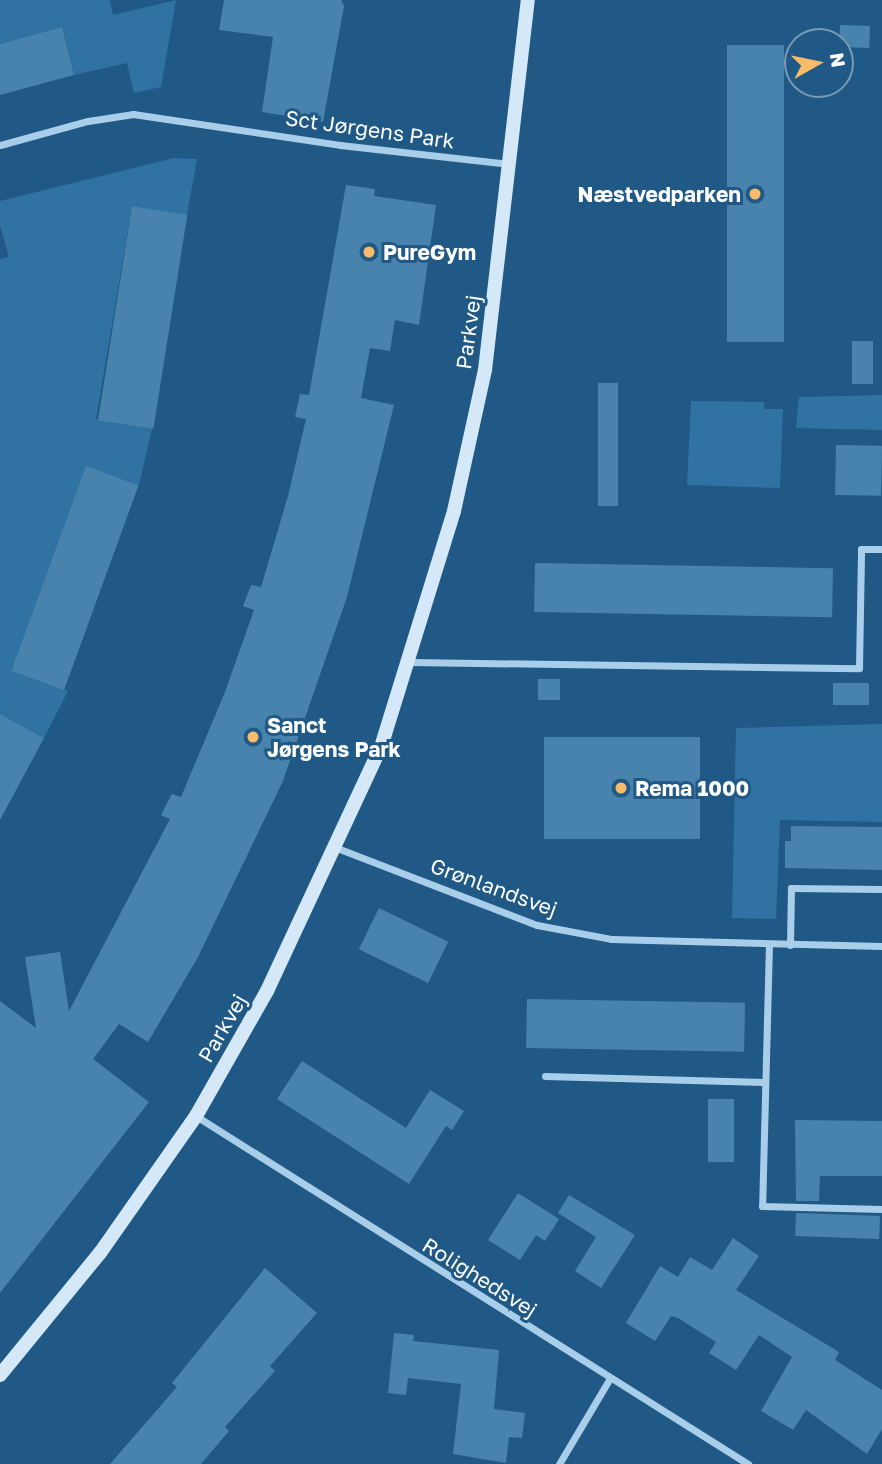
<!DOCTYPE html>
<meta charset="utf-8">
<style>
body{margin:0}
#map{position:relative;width:882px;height:1464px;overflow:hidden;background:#205985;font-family:"Golos Text",sans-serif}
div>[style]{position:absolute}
.green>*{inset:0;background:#3072a2}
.building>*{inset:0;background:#4883ae;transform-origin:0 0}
.street>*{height:7px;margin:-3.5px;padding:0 3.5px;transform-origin:3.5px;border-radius:3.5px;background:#a9ceea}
.secondary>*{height:14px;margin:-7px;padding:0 7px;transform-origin:7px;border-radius:7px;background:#d4e8f8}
.dots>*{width:19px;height:19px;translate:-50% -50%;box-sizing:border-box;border:4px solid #205985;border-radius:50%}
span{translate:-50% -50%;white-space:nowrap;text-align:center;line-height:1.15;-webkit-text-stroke:6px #205985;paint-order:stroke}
.street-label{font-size:21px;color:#fff}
.poi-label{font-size:21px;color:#fff;font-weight:700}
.right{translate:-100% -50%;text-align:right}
.left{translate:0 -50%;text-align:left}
.north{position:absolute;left:784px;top:28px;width:70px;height:70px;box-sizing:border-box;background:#205985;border:2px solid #799bb6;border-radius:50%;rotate:81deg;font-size:19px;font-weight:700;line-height:28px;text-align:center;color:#fff}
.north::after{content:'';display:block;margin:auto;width:24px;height:32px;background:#f7bc69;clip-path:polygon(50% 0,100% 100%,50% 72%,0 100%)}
</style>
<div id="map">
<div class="green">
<div style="clip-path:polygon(0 0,110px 0,113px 15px,176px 0,161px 87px,134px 93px,127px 63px,74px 75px,62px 27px,0 44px)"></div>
<div style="clip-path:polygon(174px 158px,197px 159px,187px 215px,132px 206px,96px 419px,152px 429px,139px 485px,86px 467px,16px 672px,68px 691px,44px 738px,0 714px,0 259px,9px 257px,0 225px,0 201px)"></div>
<div style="clip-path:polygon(882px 395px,882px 430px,796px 428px,799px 397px)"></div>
<div style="clip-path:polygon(691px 401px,764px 402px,764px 409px,783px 409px,780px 488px,687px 485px)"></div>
<div style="clip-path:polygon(882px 724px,882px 822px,780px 820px,776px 919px,732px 918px,736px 728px)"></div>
</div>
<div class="building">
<div style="clip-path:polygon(224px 0,341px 0,344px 6px,323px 122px,262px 112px,273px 37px,219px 30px)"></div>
<div style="left:840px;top:25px;width:30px;height:22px;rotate:2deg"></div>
<div style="clip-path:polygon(62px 27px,74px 75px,0 95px,0 44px)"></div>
<div style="left:727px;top:45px;width:57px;height:297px"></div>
<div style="clip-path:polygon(346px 185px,375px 189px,374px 196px,436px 205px,419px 325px,395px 320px,390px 351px,370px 348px,361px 398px,394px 405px,347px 597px,283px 781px,198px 957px,148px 1042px,119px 1024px,93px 1059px,149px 1102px,0 1293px,0 1001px,36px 1028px,25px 957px,60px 952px,69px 1011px,170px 819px,161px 815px,167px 803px,172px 794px,181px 797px,225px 692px,254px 610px,243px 606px,251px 585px,261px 587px,288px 496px,306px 419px,295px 417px,300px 394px,309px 395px)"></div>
<div style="left:132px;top:206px;width:56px;height:217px;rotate:9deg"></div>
<div style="left:852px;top:341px;width:21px;height:43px"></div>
<div style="left:598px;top:383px;width:20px;height:123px"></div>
<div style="left:836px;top:445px;width:46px;height:50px;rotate:1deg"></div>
<div style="left:86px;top:466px;width:56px;height:218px;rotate:20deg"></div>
<div style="left:535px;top:563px;width:298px;height:49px;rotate:1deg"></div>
<div style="left:538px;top:679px;width:22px;height:21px"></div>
<div style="left:833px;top:683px;width:36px;height:22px"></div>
<div style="clip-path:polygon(0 714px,44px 738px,0 820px)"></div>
<div style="left:544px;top:737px;width:156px;height:102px"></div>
<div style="clip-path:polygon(791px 826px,882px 827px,882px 870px,785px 868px,785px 841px,791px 841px)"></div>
<div style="left:379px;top:908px;width:77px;height:46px;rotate:26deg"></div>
<div style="left:527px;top:999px;width:218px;height:49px;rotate:1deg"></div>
<div style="clip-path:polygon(302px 1061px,406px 1128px,430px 1090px,464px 1111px,452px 1130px,446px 1126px,409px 1184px,277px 1099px)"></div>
<div style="left:708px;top:1099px;width:26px;height:63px"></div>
<div style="clip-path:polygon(795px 1120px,882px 1121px,882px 1176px,820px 1176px,819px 1201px,796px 1201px)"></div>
<div style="clip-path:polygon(518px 1193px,559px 1219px,545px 1241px,536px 1235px,520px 1260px,488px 1240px)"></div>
<div style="clip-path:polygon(569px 1195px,635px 1235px,601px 1288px,575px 1271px,596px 1237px,558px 1213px)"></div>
<div style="left:796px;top:1213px;width:84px;height:23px;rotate:2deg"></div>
<div style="clip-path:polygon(733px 1238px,759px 1256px,736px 1290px,839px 1352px,835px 1360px,882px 1390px,882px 1429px,867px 1454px,806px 1410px,793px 1430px,761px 1411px,792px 1357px,759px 1335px,736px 1370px,709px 1353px,716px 1342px,678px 1318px,671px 1316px,655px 1341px,626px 1323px,660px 1266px,678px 1277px,690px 1257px,712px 1270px)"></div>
<div style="clip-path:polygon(265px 1268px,317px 1313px,270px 1366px,275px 1371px,225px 1427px,229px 1431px,201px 1464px,110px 1464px,177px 1387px,172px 1383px)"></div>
<div style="clip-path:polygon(394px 1333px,414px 1335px,413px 1341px,499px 1350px,494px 1409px,525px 1413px,522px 1438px,509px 1437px,506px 1463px,453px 1454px,461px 1384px,408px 1378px,406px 1395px,388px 1393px)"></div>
</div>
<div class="street">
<div style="left:0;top:145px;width:91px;rotate:-15.3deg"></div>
<div style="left:88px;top:121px;width:46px;rotate:-8.8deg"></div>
<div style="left:133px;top:114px;width:209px;rotate:8.5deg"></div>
<div style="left:340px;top:145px;width:171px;rotate:6.4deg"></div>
<div style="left:411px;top:662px;width:448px;rotate:0.8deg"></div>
<div style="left:859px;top:668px;width:119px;rotate:-89deg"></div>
<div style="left:861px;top:549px;width:21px"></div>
<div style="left:337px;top:848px;width:214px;rotate:21.1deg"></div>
<div style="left:537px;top:925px;width:75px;rotate:10.7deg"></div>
<div style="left:611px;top:939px;width:271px;rotate:1.5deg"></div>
<div style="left:769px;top:944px;width:262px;rotate:91.5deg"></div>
<div style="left:762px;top:1206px;width:120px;rotate:1.4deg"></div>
<div style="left:790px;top:945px;width:57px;rotate:-89deg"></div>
<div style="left:791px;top:888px;width:91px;rotate:0.6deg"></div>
<div style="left:545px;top:1076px;width:220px;rotate:1.6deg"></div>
<div style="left:196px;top:1116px;width:653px;rotate:32.23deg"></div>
<div style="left:559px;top:1464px;width:100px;rotate:-59.3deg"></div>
</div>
<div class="secondary">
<div style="left:0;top:1375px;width:158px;rotate:-50.7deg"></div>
<div style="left:100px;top:1253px;width:167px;rotate:-55deg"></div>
<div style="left:196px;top:1116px;width:144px;rotate:-60.4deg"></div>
<div style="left:267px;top:991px;width:269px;rotate:-65deg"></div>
<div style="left:381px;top:747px;width:247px;rotate:-72.8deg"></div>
<div style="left:454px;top:511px;width:144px;rotate:-77.6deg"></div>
<div style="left:485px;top:370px;width:372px;rotate:-83.4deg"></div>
</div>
<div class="dots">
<div style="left:755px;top:194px;background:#f7bc69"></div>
<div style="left:369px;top:252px;background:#f7bc69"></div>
<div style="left:253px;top:737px;background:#f7bc69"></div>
<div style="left:621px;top:788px;background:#f7bc69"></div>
</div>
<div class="street-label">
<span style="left:370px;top:129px;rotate:8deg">Sct Jørgens Park</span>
<span style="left:468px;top:332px;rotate:-82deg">Parkvej</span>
<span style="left:494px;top:887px;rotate:20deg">Grønlandsvej</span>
<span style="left:222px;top:1028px;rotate:-60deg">Parkvej</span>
<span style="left:480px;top:1277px;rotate:32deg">Rolighedsvej</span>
</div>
<div class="poi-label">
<span class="right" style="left:741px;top:194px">Næstvedparken</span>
<span class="left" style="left:383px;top:252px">PureGym</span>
<span class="left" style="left:267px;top:737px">Sanct<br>Jørgens Park</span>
<span class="left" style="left:635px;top:788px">Rema 1000</span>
</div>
<div class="north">N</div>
</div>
